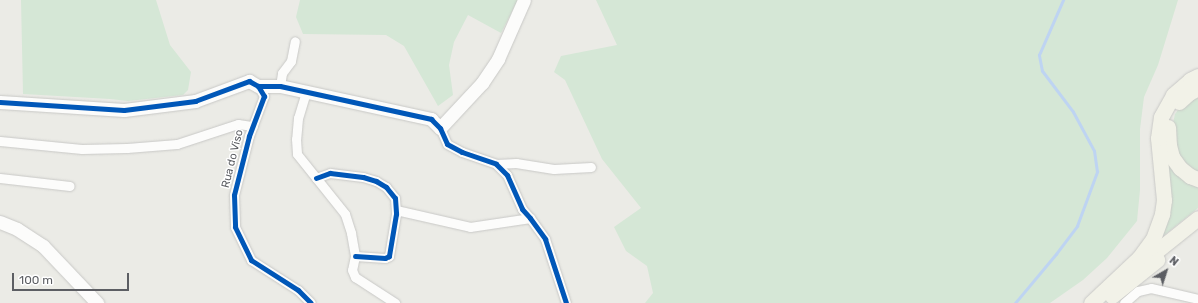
<!DOCTYPE html>
<style>
body{margin:0}
#map{position:relative;width:1198px;height:303px;overflow:hidden;background:#ebebe6;font-family:Rubik,sans-serif}
div>[style]{position:absolute}
.green>*{inset:0;background:#d5e7d6}
.stream>*{height:2.5px;margin:-1.25px;padding:0 1.25px;transform-origin:1.25px;border-radius:1.25px;background:#bed4f2}
.roads{filter:drop-shadow(0 0 1px #c8c8c6) drop-shadow(0 0 1px #c8c8c6)}
.street>*{height:9px;margin:-4.5px;padding:0 4.5px;transform-origin:4.5px;border-radius:4.5px;background:#fcfcfb}
.secondary>*{height:13px;margin:-6.5px;padding:0 6.5px;transform-origin:6.5px;border-radius:6.5px;background:#fcfcfb}
.primary>*{height:15px;margin:-7.5px;padding:0 7.5px;transform-origin:7.5px;border-radius:7.5px;background:#f2f2e8}
.cycleway>*{height:5px;margin:-2.5px;padding:0 2.5px;transform-origin:2.5px;border-radius:2.5px;background:#0057b8}
span{translate:-50% -50%;white-space:nowrap;text-align:center;line-height:1.15;-webkit-text-stroke:3px #fff;paint-order:stroke}
.street-label{font-size:11px;color:#5c5e63}
.north{position:absolute;left:1146px;top:251px;width:40px;height:40px;-webkit-text-stroke:3px #fff;paint-order:stroke;rotate:39deg;font-size:11px;font-weight:700;line-height:16px;text-align:center;color:#5c5e63}
.north::after{content:'';display:block;margin:auto;width:14px;height:18px;background:#5c5e63;clip-path:polygon(50% 0,100% 100%,50% 72%,0 100%)}
.scale{position:absolute;left:12px;top:273px;width:117px;height:18px;box-sizing:border-box;border:2px solid #5c5e63;border-top:0;padding-left:5px;font-size:12px;line-height:14px;white-space:nowrap;color:#5c5e63;-webkit-text-stroke:3px #fff;paint-order:stroke}
</style>
<div id="map">
<div class="green">
<div style="clip-path:polygon(21px 0,156px 0,170px 45px,191px 72px,188px 90px,183px 95px,128px 101px,110px 99px,23px 94px)"></div>
<div style="clip-path:polygon(300px 0,518px 0,501px 33px,468px 15px,454px 42px,449px 65px,453px 95px,438px 106px,404px 46px,386px 35px,303px 34px,296px 17px)"></div>
<div style="clip-path:polygon(596px 0,1178px 0,1158px 65px,1144px 97px,1140px 129px,1140px 190px,1137px 221px,1107px 258px,1083px 280px,1050px 303px,645px 303px,653px 293px,647px 266px,626px 251px,614px 227px,641px 208px,602px 159px,565px 80px,554px 72px,561px 56px,617px 45px)"></div>
<div style="clip-path:polygon(1198px 93px,1198px 172px,1188px 165px,1179px 155px,1172px 128px,1175px 114px,1184px 102px)"></div>
<div style="clip-path:polygon(1163px 152px,1198px 184px,1198px 208px,1157px 241px)"></div>
</div>
<div class="stream">
<div style="left:1015px;top:303px;width:64px;rotate:-50.1deg"></div>
<div style="left:1056px;top:254px;width:35px;rotate:-53deg"></div>
<div style="left:1077px;top:226px;width:58px;rotate:-69.7deg"></div>
<div style="left:1097px;top:172px;width:21px;rotate:-98deg"></div>
<div style="left:1094px;top:151px;width:44px;rotate:-118.3deg"></div>
<div style="left:1073px;top:112px;width:51px;rotate:-127.1deg"></div>
<div style="left:1042px;top:71px;width:16px;rotate:-101deg"></div>
<div style="left:1039px;top:55px;width:60px;rotate:-66.4deg"></div>
</div>
<div class="roads">
<div class="street">
<div style="left:258px;top:86px;width:12px;rotate:59deg"></div>
<div style="left:264px;top:96px;width:43px;rotate:110.6deg"></div>
<div style="left:249px;top:136px;width:61px;rotate:104.3deg"></div>
<div style="left:234px;top:195px;width:32px;rotate:88deg"></div>
<div style="left:235px;top:227px;width:37px;rotate:64deg"></div>
<div style="left:251px;top:260px;width:56px;rotate:32.6deg"></div>
<div style="left:298px;top:290px;width:18px;rotate:45deg"></div>
<div style="left:280px;top:86px;width:13px;rotate:-81deg"></div>
<div style="left:282px;top:73px;width:15px;rotate:-53deg"></div>
<div style="left:291px;top:61px;width:20px;rotate:-79deg"></div>
<div style="left:306px;top:92px;width:27px;rotate:107deg"></div>
<div style="left:298px;top:118px;width:21px;rotate:95deg"></div>
<div style="left:296px;top:139px;width:15px;rotate:86deg"></div>
<div style="left:297px;top:154px;width:77px;rotate:51.3deg"></div>
<div style="left:345px;top:214px;width:20px;rotate:72deg"></div>
<div style="left:351px;top:233px;width:23px;rotate:80deg"></div>
<div style="left:355px;top:256px;width:14px;rotate:102deg"></div>
<div style="left:352px;top:270px;width:8px;rotate:67deg"></div>
<div style="left:355px;top:277px;width:48px;rotate:33deg"></div>
<div style="left:440px;top:128px;width:17px;rotate:66deg"></div>
<div style="left:447px;top:144px;width:17px;rotate:28deg"></div>
<div style="left:462px;top:152px;width:36px;rotate:19deg"></div>
<div style="left:496px;top:164px;width:16px;rotate:45deg"></div>
<div style="left:507px;top:175px;width:37px;rotate:66deg"></div>
<div style="left:522px;top:209px;width:12px;rotate:48deg"></div>
<div style="left:530px;top:218px;width:26px;rotate:54deg"></div>
<div style="left:545px;top:239px;width:67px;rotate:71.8deg"></div>
<div style="left:0;top:141px;width:82px;rotate:5.6deg"></div>
<div style="left:82px;top:149px;width:45px;rotate:-1.3deg"></div>
<div style="left:127px;top:148px;width:50px;rotate:-4.6deg"></div>
<div style="left:177px;top:144px;width:64px;rotate:-18.2deg"></div>
<div style="left:238px;top:124px;width:15px;rotate:8deg"></div>
<div style="left:496px;top:164px;width:20px;rotate:-3deg"></div>
<div style="left:516px;top:163px;width:38px;rotate:9deg"></div>
<div style="left:554px;top:169px;width:37px;rotate:-3deg"></div>
<div style="left:0;top:178px;width:70px;rotate:6.5deg"></div>
<div style="left:316px;top:178px;width:15px;rotate:-20deg"></div>
<div style="left:330px;top:173px;width:33px;rotate:7deg"></div>
<div style="left:363px;top:177px;width:14px;rotate:17deg"></div>
<div style="left:376px;top:181px;width:12px;rotate:31deg"></div>
<div style="left:386px;top:187px;width:14px;rotate:51deg"></div>
<div style="left:395px;top:198px;width:16px;rotate:86deg"></div>
<div style="left:396px;top:214px;width:43px;rotate:99.5deg"></div>
<div style="left:389px;top:256px;width:4px;rotate:153deg"></div>
<div style="left:385px;top:258px;width:30px;rotate:-176deg"></div>
<div style="left:396px;top:210px;width:76px;rotate:12.9deg"></div>
<div style="left:470px;top:227px;width:61px;rotate:-8.5deg"></div>
<div style="left:1124px;top:303px;width:18px;rotate:-41deg"></div>
<div style="left:1138px;top:291px;width:13px;rotate:-13deg"></div>
<div style="left:1151px;top:288px;width:48px;rotate:13.2deg"></div>
</div>
<div class="secondary">
<div style="left:0;top:102px;width:124px;rotate:3.7deg"></div>
<div style="left:124px;top:110px;width:72px;rotate:-7.2deg"></div>
<div style="left:195px;top:101px;width:58px;rotate:-20.3deg"></div>
<div style="left:249px;top:81px;width:10px;rotate:29deg"></div>
<div style="left:258px;top:86px;width:22px"></div>
<div style="left:280px;top:86px;width:155px;rotate:12.3deg"></div>
<div style="left:431px;top:119px;width:13px;rotate:45deg"></div>
<div style="left:440px;top:128px;width:62px;rotate:-47deg"></div>
<div style="left:482px;top:83px;width:29px;rotate:-56deg"></div>
<div style="left:498px;top:59px;width:64px;rotate:-66.2deg"></div>
<div style="left:0;top:222px;width:18px;rotate:22deg"></div>
<div style="left:17px;top:229px;width:31px;rotate:33deg"></div>
<div style="left:43px;top:246px;width:79px;rotate:46.5deg"></div>
</div>
<div class="primary">
<div style="left:1179px;top:102px;width:13px;rotate:-42deg"></div>
<div style="left:1189px;top:93px;width:10px;rotate:-29deg"></div>
<div style="left:1168px;top:127px;width:18px;rotate:87deg"></div>
<div style="left:1169px;top:145px;width:12px;rotate:76deg"></div>
<div style="left:1172px;top:157px;width:14px;rotate:54deg"></div>
<div style="left:1180px;top:168px;width:13px;rotate:39deg"></div>
<div style="left:1190px;top:176px;width:9px;rotate:21deg"></div>
<div style="left:1143px;top:262px;width:70px;rotate:-38.7deg"></div>
<div style="left:1112px;top:296px;width:58px;rotate:-38.7deg"></div>
<div style="left:1091px;top:303px;width:66px;rotate:-43.2deg"></div>
<div style="left:1139px;top:258px;width:24px;rotate:-54deg"></div>
<div style="left:1153px;top:239px;width:27px;rotate:-70deg"></div>
<div style="left:1162px;top:214px;width:14px;rotate:-82deg"></div>
<div style="left:1164px;top:200px;width:62px;rotate:-95.5deg"></div>
<div style="left:1158px;top:138px;width:21px;rotate:-82deg"></div>
<div style="left:1161px;top:117px;width:25px;rotate:-61deg"></div>
<div style="left:1173px;top:95px;width:23px;rotate:-41deg"></div>
<div style="left:1190px;top:80px;width:9px;rotate:-27deg"></div>
</div>
</div>
<div class="cycleway">
<div style="left:258px;top:86px;width:12px;rotate:59deg"></div>
<div style="left:264px;top:96px;width:43px;rotate:110.6deg"></div>
<div style="left:249px;top:136px;width:61px;rotate:104.3deg"></div>
<div style="left:234px;top:195px;width:32px;rotate:88deg"></div>
<div style="left:235px;top:227px;width:37px;rotate:64deg"></div>
<div style="left:251px;top:260px;width:56px;rotate:32.6deg"></div>
<div style="left:298px;top:290px;width:18px;rotate:45deg"></div>
<div style="left:0;top:102px;width:124px;rotate:3.7deg"></div>
<div style="left:124px;top:110px;width:72px;rotate:-7.2deg"></div>
<div style="left:195px;top:101px;width:58px;rotate:-20.3deg"></div>
<div style="left:249px;top:81px;width:10px;rotate:29deg"></div>
<div style="left:258px;top:86px;width:22px"></div>
<div style="left:280px;top:86px;width:155px;rotate:12.3deg"></div>
<div style="left:431px;top:119px;width:13px;rotate:45deg"></div>
<div style="left:440px;top:128px;width:17px;rotate:66deg"></div>
<div style="left:447px;top:144px;width:17px;rotate:28deg"></div>
<div style="left:462px;top:152px;width:36px;rotate:19deg"></div>
<div style="left:496px;top:164px;width:16px;rotate:45deg"></div>
<div style="left:507px;top:175px;width:37px;rotate:66deg"></div>
<div style="left:522px;top:209px;width:12px;rotate:48deg"></div>
<div style="left:530px;top:218px;width:26px;rotate:54deg"></div>
<div style="left:545px;top:239px;width:67px;rotate:71.8deg"></div>
<div style="left:316px;top:178px;width:15px;rotate:-20deg"></div>
<div style="left:330px;top:173px;width:33px;rotate:7deg"></div>
<div style="left:363px;top:177px;width:14px;rotate:17deg"></div>
<div style="left:376px;top:181px;width:12px;rotate:31deg"></div>
<div style="left:386px;top:187px;width:14px;rotate:51deg"></div>
<div style="left:395px;top:198px;width:16px;rotate:86deg"></div>
<div style="left:396px;top:214px;width:43px;rotate:99.5deg"></div>
<div style="left:389px;top:256px;width:4px;rotate:153deg"></div>
<div style="left:385px;top:258px;width:30px;rotate:-176deg"></div>
</div>
<div class="street-label">
<span style="left:233px;top:159px;rotate:-76deg">Rua do Viso</span>
</div>
<div class="north">N</div>
<div class="scale">100 m</div>
</div>
